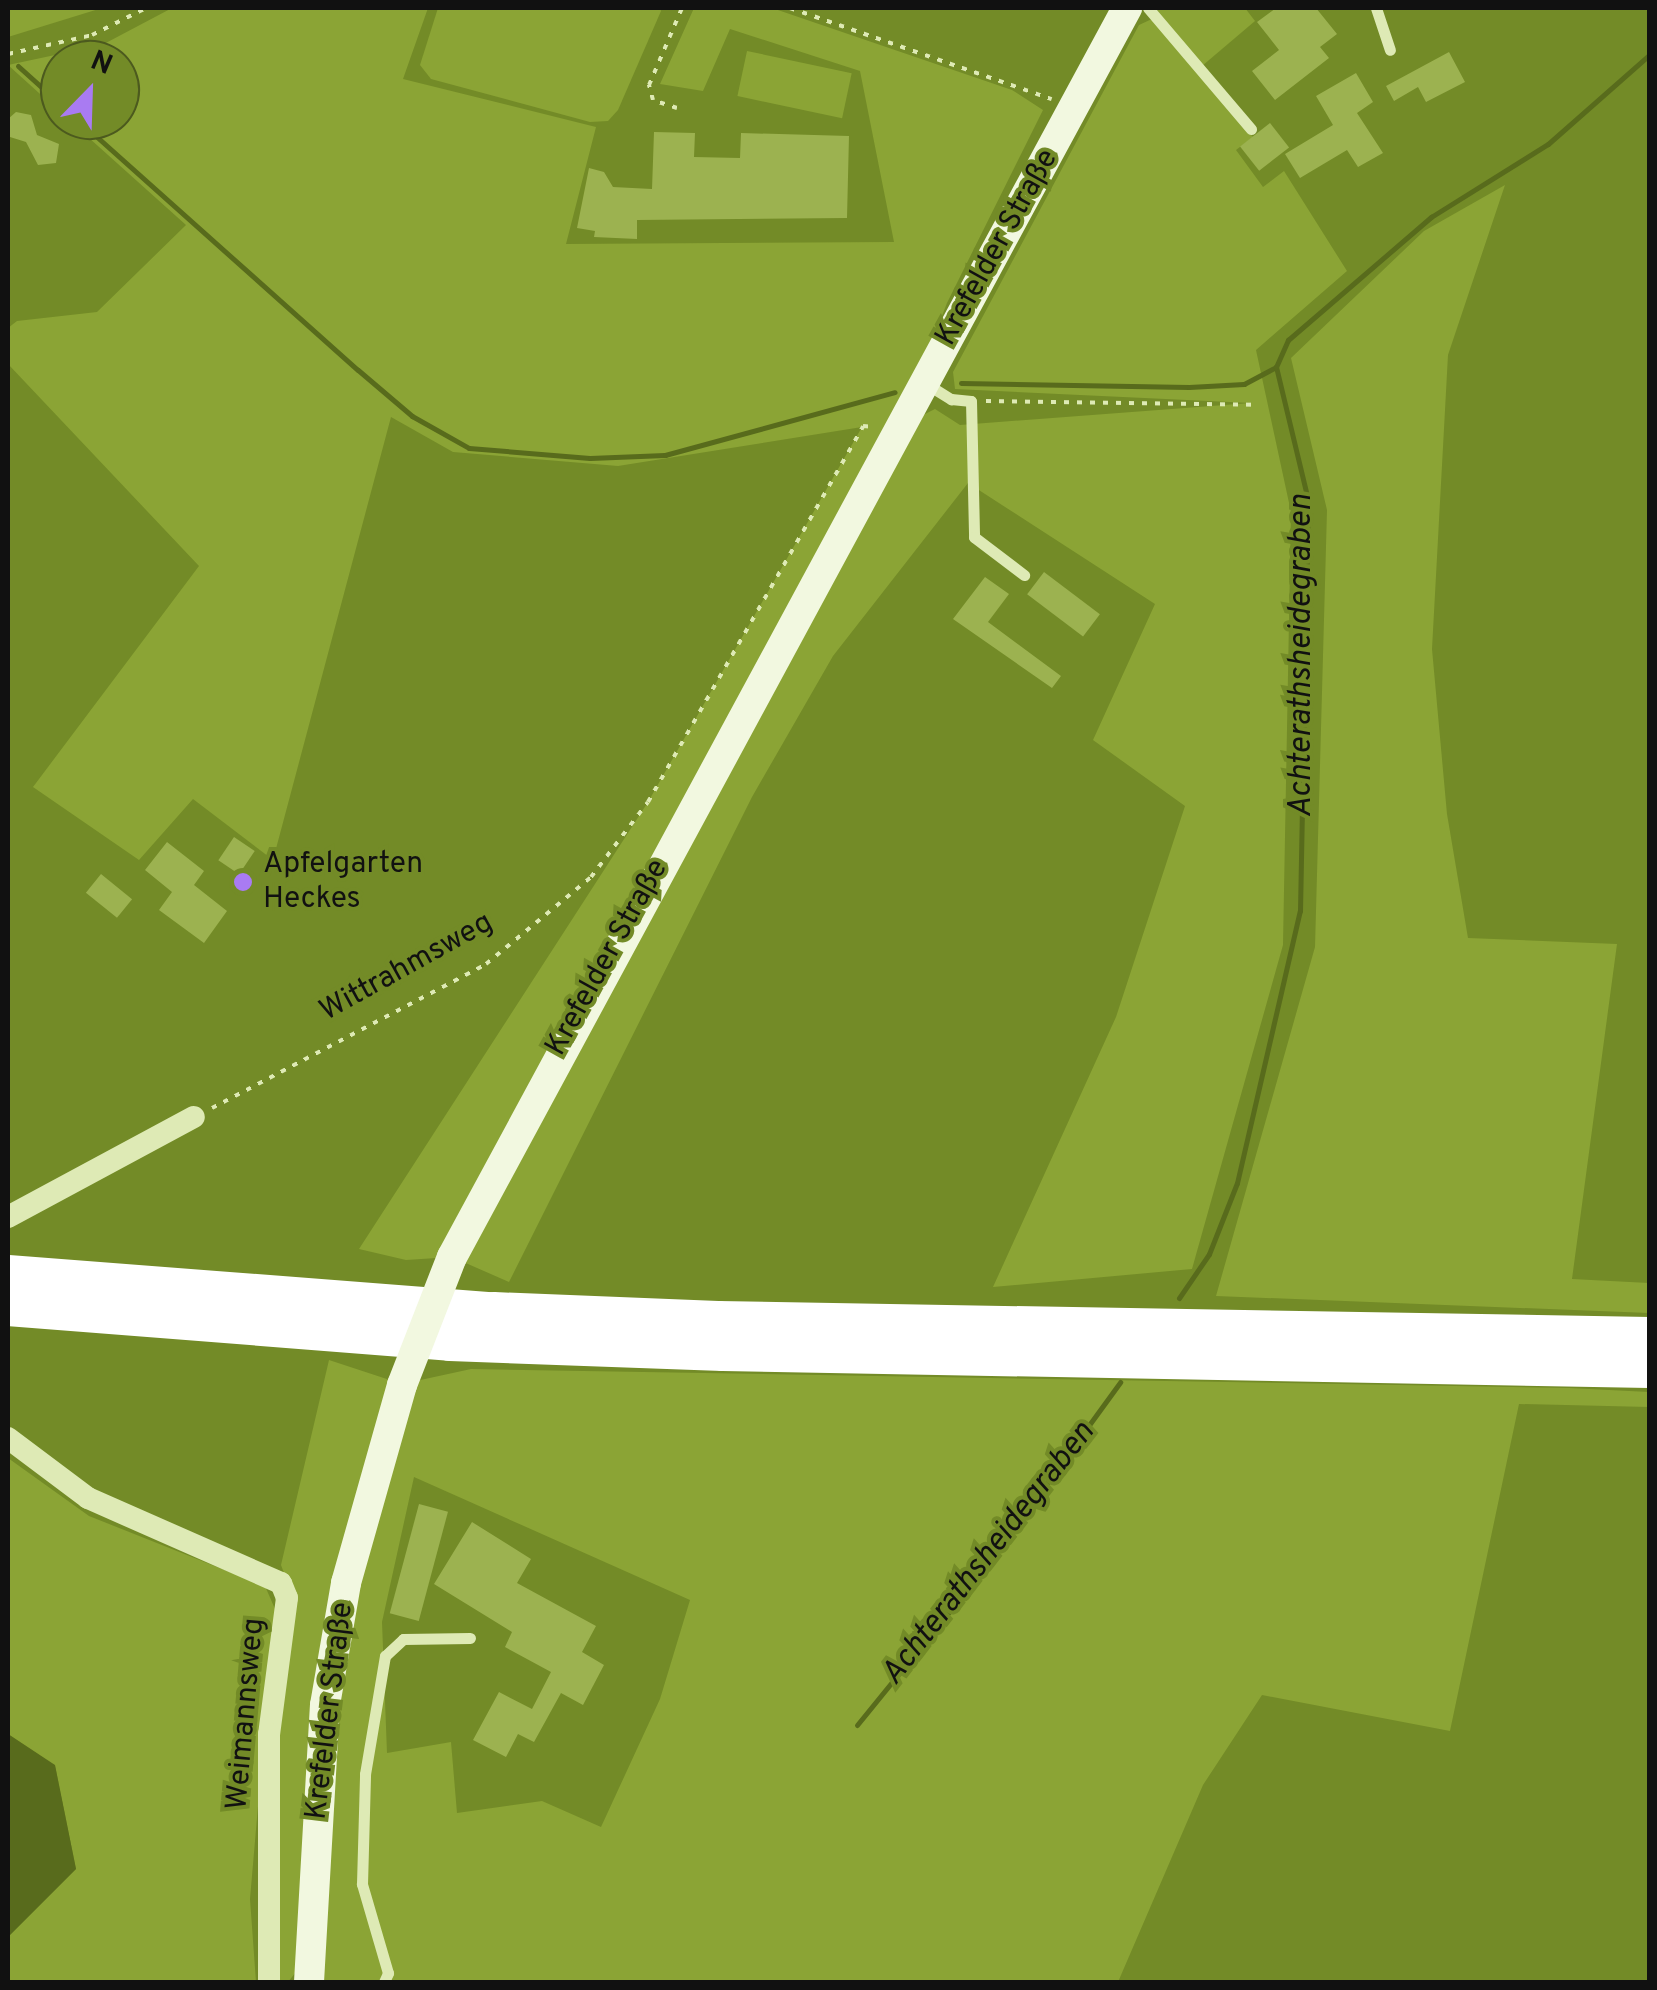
<!DOCTYPE html>
<meta charset="utf-8">
<style>
body{margin:0}
#map{position:relative;width:1657px;height:1990px;overflow:hidden;background:#738b27;font-family:Overpass,sans-serif}
div>[style]{position:absolute}
.green>*{inset:0;background:#8ba435;transform-origin:0 0}
.water>*{inset:0;background:#586b1c}
.stream>*{height:5px;margin:-2.5px;padding:0 2.5px;transform-origin:2.5px;border-radius:2.5px;background:#586b1c}
.building>*{inset:0;background:#9cb250;transform-origin:0 0}
.path>*{height:4px;margin-top:-2px;transform-origin:0;background:repeating-linear-gradient(90deg,#deeab5 0 5px,transparent 0 13px)}
.lane>*{height:11px;margin:-5.5px;padding:0 5.5px;transform-origin:5.5px;border-radius:5.5px;background:#deeab5}
.street>*{height:22px;margin:-11px;padding:0 11px;transform-origin:11px;border-radius:11px;background:#deeab5}
.secondary>*{height:30px;margin:-15px;padding:0 15px;transform-origin:15px;border-radius:15px;background:#f2f8e0}
.highway>*{height:40px;margin:-20px;padding:0 20px;transform-origin:20px;border-radius:20px;background:#fff}
.secondary-bridge>*{height:30px;margin:-15px;padding:0 15px;transform-origin:15px;border-radius:15px;background:#f2f8e0}
.dots>*{width:28px;height:28px;translate:-50% -50%;box-sizing:border-box;border:5px solid #738b27;border-radius:50%}
span{translate:-50% -50%;white-space:nowrap;text-align:center;line-height:1.15;-webkit-text-stroke:8px #738b27;paint-order:stroke}
.street-label{font-size:30px;color:#111}
.poi-label{font-size:30px;color:#111}
.left{translate:0 -50%;text-align:left}
.water-label{font-size:32px;color:#111;font-style:italic}
.frame{position:absolute;inset:0;border:10px solid #111;pointer-events:none}
.north{position:absolute;left:40px;top:40px;width:100px;height:100px;box-sizing:border-box;background:#738b27;border:2px solid #4c5a1e;border-radius:50%;rotate:23deg;font-size:28px;font-weight:700;line-height:40px;text-align:center;color:#111}
.north::after{content:'';display:block;margin:auto;width:35px;height:45px;background:#a97bf2;clip-path:polygon(50% 0,100% 100%,50% 72%,0 100%)}
</style>
<div id="map">
<div class="green">
<div style="clip-path:polygon(8px 8px,102px 8px,8px 37px)"></div>
<div style="clip-path:polygon(172px 8px,428px 8px,403px 79px,596px 127px,566px 244px,894px 242px,860px 71px,730px 29px,703px 91px,660px 84px,694px 8px,772px 8px,1012px 90px,1043px 110px,947px 303px,899px 427px,935px 409px,960px 425px,1251px 403px,955px 389px,953px 372px,1139px 25px,1154px 18px,1253px 137px,1236px 150px,1263px 187px,1284px 171px,1347px 271px,1256px 350px,1291px 512px,1283px 945px,1192px 1269px,993px 1287px,1116px 1017px,1185px 806px,1093px 740px,1155px 604px,968px 483px,833px 656px,752px 797px,509px 1282px,452px 1257px,406px 1260px,359px 1249px,648px 802px,862px 427px,618px 466px,453px 452px,391px 417px,273px 860px,193px 799px,139px 860px,33px 787px,199px 566px,8px 364px,8px 328px,17px 321px,97px 312px,186px 225px,69px 120px,120px 120px,120px 60px,60px 60px,60px 112px,8px 65px,102px 45px)"></div>
<div style="clip-path:polygon(438px 8px,660px 8px,661px 11px,618px 110px,608px 121px,590px 122px,431px 79px,420px 65px)"></div>
<div style="clip-path:polygon(1152px 8px,1245px 8px,1255px 21px,1202px 66px)"></div>
<div style="left:747px;top:51px;width:107px;height:46px;rotate:12deg"></div>
<div style="clip-path:polygon(1505px 185px,1448px 355px,1432px 649px,1447px 814px,1468px 938px,1617px 944px,1572px 1279px,1649px 1283px,1649px 1313px,1216px 1296px,1315px 947px,1327px 510px,1291px 358px,1424px 231px)"></div>
<div style="clip-path:polygon(evenodd,329px 1360px,402px 1384px,471px 1369px,1569px 1388px,1649px 1392px,1649px 1407px,1519px 1404px,1450px 1731px,1262px 1695px,1203px 1785px,1118px 1982px,309px 1982px,308px 1957px,288px 1982px,279px 1982px,276px 1723px,295px 1603px,281px 1565px,329px 1360px,414px 1477px,690px 1600px,660px 1699px,601px 1827px,542px 1801px,457px 1813px,451px 1742px,387px 1753px,382px 1622px,414px 1477px)"></div>
<div style="clip-path:polygon(8px 1458px,89px 1516px,265px 1586px,275px 1609px,250px 1899px,256px 1982px,8px 1982px,8px 1937px,76px 1869px,55px 1766px,8px 1734px)"></div>
</div>
<div class="water">
<div style="clip-path:polygon(8px 1734px,55px 1765px,76px 1869px,8px 1937px)"></div>
</div>
<div class="stream">
<div style="left:18px;top:66px;width:57px;rotate:42.1deg"></div>
<div style="left:78px;top:120px;width:375px;rotate:41.8deg"></div>
<div style="left:358px;top:370px;width:71px;rotate:40.4deg"></div>
<div style="left:412px;top:416px;width:65px;rotate:29.3deg"></div>
<div style="left:469px;top:448px;width:121px;rotate:4.7deg"></div>
<div style="left:590px;top:458px;width:75px;rotate:-2.3deg"></div>
<div style="left:665px;top:455px;width:238px;rotate:-15.3deg"></div>
<div style="left:961px;top:383px;width:228px;rotate:1deg"></div>
<div style="left:1189px;top:387px;width:55px;rotate:-3.1deg"></div>
<div style="left:1244px;top:384px;width:36px;rotate:-28deg"></div>
<div style="left:1179px;top:1298px;width:53px;rotate:-55.7deg"></div>
<div style="left:1209px;top:1254px;width:76px;rotate:-68.5deg"></div>
<div style="left:1237px;top:1183px;width:279px;rotate:-77deg"></div>
<div style="left:1300px;top:911px;width:411px;rotate:-88.9deg"></div>
<div style="left:1308px;top:500px;width:137px;rotate:-103.5deg"></div>
<div style="left:1276px;top:367px;width:30px;rotate:-66deg"></div>
<div style="left:1288px;top:340px;width:189px;rotate:-40.7deg"></div>
<div style="left:1431px;top:217px;width:138px;rotate:-32deg"></div>
<div style="left:1548px;top:144px;width:136px;rotate:-41.4deg"></div>
<div style="left:857px;top:1725px;width:208px;rotate:-50.9deg"></div>
<div style="left:988px;top:1564px;width:225px;rotate:-54deg"></div>
</div>
<div class="building">
<div style="clip-path:polygon(1276px 8px,1316px 8px,1337px 34px,1320px 47px,1329px 58px,1275px 100px,1252px 71px,1279px 50px,1257px 22px)"></div>
<div style="clip-path:polygon(1449px 52px,1465px 82px,1426px 102px,1418px 87px,1394px 101px,1386px 86px)"></div>
<div style="clip-path:polygon(1356px 73px,1373px 102px,1357px 113px,1383px 153px,1358px 167px,1347px 150px,1300px 178px,1285px 154px,1333px 125px,1316px 96px)"></div>
<div style="clip-path:polygon(16px 112px,31px 115px,37px 135px,59px 144px,56px 163px,38px 165px,26px 142px,10px 137px,8px 119px)"></div>
<div style="left:1270px;top:123px;width:31px;height:38px;rotate:52deg"></div>
<div style="clip-path:polygon(654px 132px,695px 133px,694px 157px,740px 158px,741px 133px,849px 136px,847px 218px,637px 220px,637px 239px,594px 237px,595px 231px,577px 228px,589px 168px,604px 172px,613px 187px,652px 189px)"></div>
<div style="left:1044px;top:572px;width:70px;height:28px;rotate:37deg"></div>
<div style="clip-path:polygon(985px 577px,1009px 594px,988px 622px,1061px 676px,1052px 688px,953px 619px)"></div>
<div style="left:234px;top:837px;width:25px;height:28px;rotate:34deg"></div>
<div style="clip-path:polygon(167px 842px,204px 871px,194px 885px,227px 911px,204px 943px,159px 910px,172px 892px,145px 870px)"></div>
<div style="left:101px;top:874px;width:40px;height:24px;rotate:39deg"></div>
<div style="left:419px;top:1504px;width:30px;height:113px;rotate:15deg"></div>
<div style="clip-path:polygon(472px 1522px,531px 1559px,517px 1583px,596px 1626px,582px 1652px,604px 1665px,583px 1705px,561px 1693px,534px 1742px,518px 1734px,506px 1757px,473px 1740px,499px 1692px,532px 1709px,551px 1672px,505px 1647px,512px 1632px,434px 1584px)"></div>
</div>
<div class="path">
<div style="left:790px;top:8px;width:277px;rotate:19.2deg"></div>
<div style="left:8px;top:54px;width:86px;rotate:-12.7deg"></div>
<div style="left:92px;top:35px;width:60px;rotate:-26.6deg"></div>
<div style="left:677px;top:108px;width:25px;rotate:-162deg"></div>
<div style="left:653px;top:100px;width:16px;rotate:-105deg"></div>
<div style="left:649px;top:85px;width:84px;rotate:-66.8deg"></div>
<div style="left:986px;top:401px;width:271px;rotate:0.8deg"></div>
<div style="left:212px;top:1108px;width:310px;rotate:-27.7deg"></div>
<div style="left:486px;top:964px;width:136px;rotate:-39.6deg"></div>
<div style="left:591px;top:877px;width:94px;rotate:-52.8deg"></div>
<div style="left:648px;top:802px;width:433px;rotate:-60.2deg"></div>
<div style="left:863px;top:426px;width:12px;rotate:5deg"></div>
</div>
<div class="lane">
<div style="left:1148px;top:8px;width:159px;rotate:49.6deg"></div>
<div style="left:1376px;top:8px;width:44px;rotate:71.6deg"></div>
<div style="left:925px;top:383px;width:31px;rotate:32deg"></div>
<div style="left:951px;top:399px;width:20px;rotate:6deg"></div>
<div style="left:971px;top:401px;width:136px;rotate:88.7deg"></div>
<div style="left:974px;top:537px;width:63px;rotate:37.2deg"></div>
<div style="left:384px;top:1982px;width:10px;rotate:-66deg"></div>
<div style="left:388px;top:1973px;width:93px;rotate:-106.3deg"></div>
<div style="left:362px;top:1884px;width:110px;rotate:-88.4deg"></div>
<div style="left:365px;top:1774px;width:120px;rotate:-80.4deg"></div>
<div style="left:385px;top:1656px;width:25px;rotate:-43deg"></div>
<div style="left:403px;top:1639px;width:67px;rotate:-0.9deg"></div>
</div>
<div class="street">
<div style="left:8px;top:1217px;width:211px;rotate:-28.3deg"></div>
<div style="left:8px;top:1438px;width:100px;rotate:36.9deg"></div>
<div style="left:88px;top:1498px;width:211px;rotate:23.8deg"></div>
<div style="left:281px;top:1583px;width:16px;rotate:68deg"></div>
<div style="left:287px;top:1598px;width:137px;rotate:97.5deg"></div>
<div style="left:269px;top:1734px;width:248px;rotate:90deg"></div>
</div>
<div class="secondary">
<div style="left:452px;top:1257px;width:1420px;rotate:-61.61deg"></div>
<div style="left:309px;top:1982px;width:277px;rotate:-86.7deg"></div>
<div style="left:325px;top:1705px;width:124px;rotate:-80.2deg"></div>
<div style="left:346px;top:1583px;width:206px;rotate:-74.2deg"></div>
</div>
<div class="highway">
<div style="left:8px;top:1275px;width:487px;rotate:4.4deg"></div>
<div style="left:494px;top:1312px;width:224px;rotate:2.3deg"></div>
<div style="left:718px;top:1321px;width:932px;rotate:0.98deg"></div>
<div style="left:8px;top:1306px;width:443px;rotate:4.5deg"></div>
<div style="left:450px;top:1341px;width:273px;rotate:2.1deg"></div>
<div style="left:723px;top:1351px;width:927px;rotate:1.05deg"></div>
</div>
<div class="secondary-bridge">
<div style="left:402px;top:1385px;width:137px;rotate:-68.7deg"></div>
</div>
<div class="dots">
<div style="left:243px;top:882px;background:#a97bf2"></div>
</div>
<div class="street-label">
<span style="left:998px;top:248px;rotate:-61deg">Krefelder Straße</span>
<span style="left:608px;top:958px;rotate:-61deg">Krefelder Straße</span>
<span style="left:407px;top:968px;rotate:-29deg">Wittrahmsweg</span>
<span style="left:331px;top:1711px;rotate:-83deg">Krefelder Straße</span>
<span style="left:247px;top:1714px;rotate:-85deg">Weimannsweg</span>
</div>
<div class="poi-label">
<span class="left" style="left:263px;top:882px">Apfelgarten<br>Heckes</span>
</div>
<div class="water-label">
<span style="left:1302px;top:656px;rotate:-90deg">Achterathsheidegraben</span>
<span style="left:989px;top:1554px;rotate:-52deg">Achterathsheidegraben</span>
</div>
<div class="frame"></div>
<div class="north">N</div>
</div>
